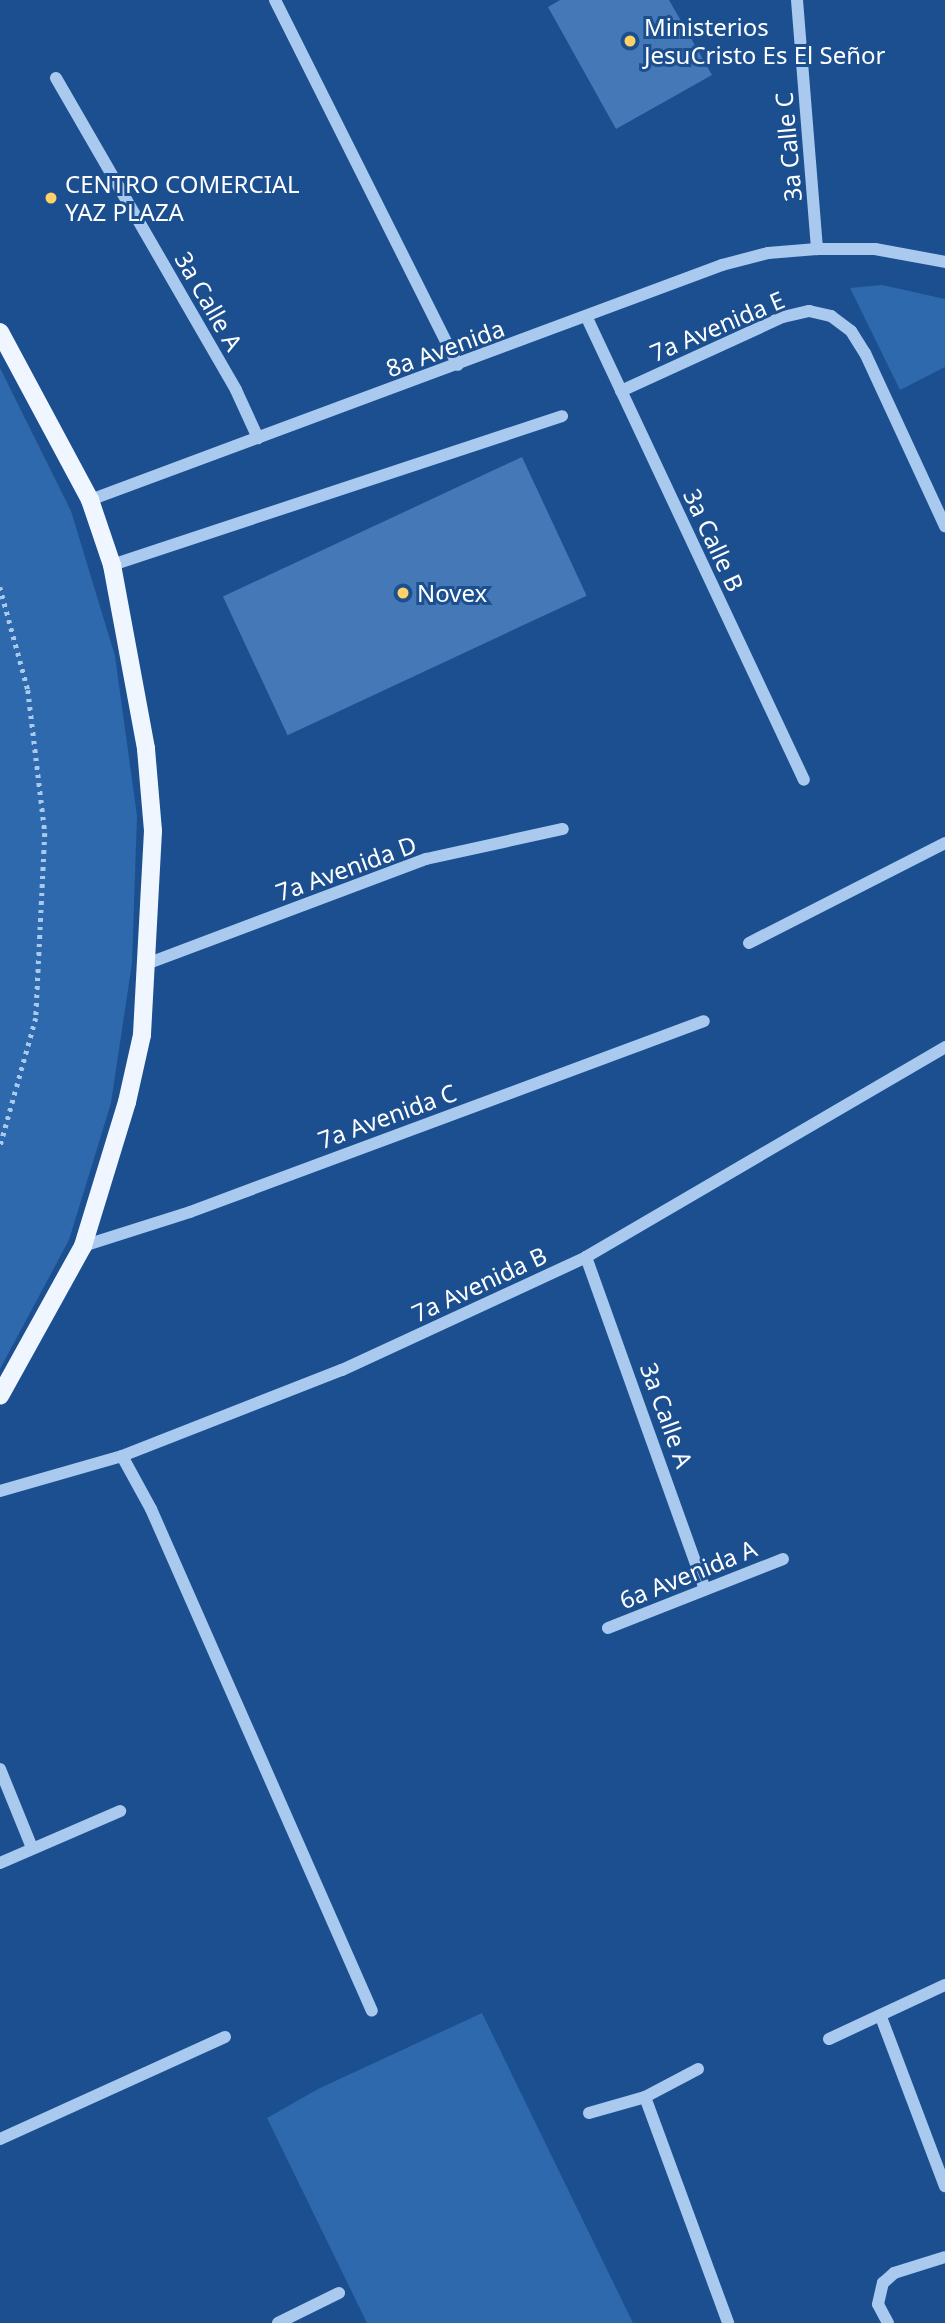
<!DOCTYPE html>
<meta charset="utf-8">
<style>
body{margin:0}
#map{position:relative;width:945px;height:2323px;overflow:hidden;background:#1b4f8f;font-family:"Noto Sans",sans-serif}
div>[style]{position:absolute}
.green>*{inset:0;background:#2e69ad}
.building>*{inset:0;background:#4478b7;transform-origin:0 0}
.path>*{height:4.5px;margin-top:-2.25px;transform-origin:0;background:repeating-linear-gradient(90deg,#a9c9ee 0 3.5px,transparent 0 8.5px)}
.minor>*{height:12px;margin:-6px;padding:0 6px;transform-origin:6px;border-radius:6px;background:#a9c9ee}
.major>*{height:18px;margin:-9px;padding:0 9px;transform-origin:9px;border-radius:9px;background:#f0f6ff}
.dots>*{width:19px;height:19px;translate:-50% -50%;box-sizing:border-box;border:4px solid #1b4f8f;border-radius:50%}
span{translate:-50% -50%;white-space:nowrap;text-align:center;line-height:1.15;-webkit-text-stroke:6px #1b4f8f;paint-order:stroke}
.poi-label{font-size:24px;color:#fff}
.left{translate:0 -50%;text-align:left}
.street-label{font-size:24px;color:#fff}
</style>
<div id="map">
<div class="green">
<div style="clip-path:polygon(882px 285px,945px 299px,945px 367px,900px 390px,850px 288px)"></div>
<div style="clip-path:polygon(0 368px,71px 511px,115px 656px,137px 816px,132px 963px,111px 1103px,69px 1240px,0 1369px)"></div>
<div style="clip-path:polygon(482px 2013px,633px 2323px,367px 2323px,267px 2118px,318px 2089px)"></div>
</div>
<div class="building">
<div style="clip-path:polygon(560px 0,669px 0,712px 75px,616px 129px,548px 7px)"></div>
<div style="left:522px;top:457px;width:153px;height:330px;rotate:65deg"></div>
</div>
<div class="path">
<div style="left:0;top:587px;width:107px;rotate:74.8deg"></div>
<div style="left:28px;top:690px;width:144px;rotate:83.2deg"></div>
<div style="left:45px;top:833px;width:185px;rotate:92.8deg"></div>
<div style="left:36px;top:1018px;width:134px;rotate:105.6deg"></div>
</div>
<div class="minor">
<div style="left:275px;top:0;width:408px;rotate:63.4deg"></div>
<div style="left:797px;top:0;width:250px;rotate:85.4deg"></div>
<div style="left:56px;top:78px;width:360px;rotate:60deg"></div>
<div style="left:236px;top:390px;width:53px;rotate:65.4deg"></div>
<div style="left:587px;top:318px;width:510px;rotate:64.84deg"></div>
<div style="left:621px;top:391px;width:178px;rotate:-24.6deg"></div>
<div style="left:783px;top:317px;width:27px;rotate:-13deg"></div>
<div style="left:809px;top:311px;width:23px;rotate:13deg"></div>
<div style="left:831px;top:316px;width:25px;rotate:37deg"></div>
<div style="left:851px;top:331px;width:26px;rotate:58deg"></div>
<div style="left:865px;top:353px;width:191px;rotate:65.2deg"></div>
<div style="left:90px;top:500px;width:674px;rotate:-20.4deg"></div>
<div style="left:722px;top:265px;width:48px;rotate:-14.6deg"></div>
<div style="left:768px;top:253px;width:49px;rotate:-4.7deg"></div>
<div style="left:817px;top:249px;width:58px"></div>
<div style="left:875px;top:249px;width:71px;rotate:10.5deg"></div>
<div style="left:112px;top:565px;width:474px;rotate:-18.3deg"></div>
<div style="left:749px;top:943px;width:220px;rotate:-27deg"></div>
<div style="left:149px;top:963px;width:296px;rotate:-20.6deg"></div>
<div style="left:426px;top:859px;width:140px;rotate:-12.4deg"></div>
<div style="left:83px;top:1246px;width:112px;rotate:-17.6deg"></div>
<div style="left:190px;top:1212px;width:548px;rotate:-20.38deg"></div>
<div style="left:586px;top:1257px;width:353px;rotate:70.3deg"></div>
<div style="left:122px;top:1456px;width:60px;rotate:61.3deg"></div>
<div style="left:151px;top:1509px;width:548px;rotate:66.24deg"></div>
<div style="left:0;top:1491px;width:127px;rotate:-16deg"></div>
<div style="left:122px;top:1456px;width:236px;rotate:-21.4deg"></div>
<div style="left:342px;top:1370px;width:269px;rotate:-24.8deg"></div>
<div style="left:586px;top:1257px;width:416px;rotate:-30.3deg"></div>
<div style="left:608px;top:1628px;width:188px;rotate:-21.5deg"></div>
<div style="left:0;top:1769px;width:85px;rotate:67.9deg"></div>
<div style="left:0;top:1863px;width:131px;rotate:-23.4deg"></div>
<div style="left:881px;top:2017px;width:181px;rotate:69.3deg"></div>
<div style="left:829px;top:2039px;width:128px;rotate:-25deg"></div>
<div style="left:645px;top:2097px;width:241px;rotate:69.8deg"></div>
<div style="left:589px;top:2113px;width:58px;rotate:-15.9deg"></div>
<div style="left:645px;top:2097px;width:60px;rotate:-27.8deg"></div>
<div style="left:0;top:2139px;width:247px;rotate:-24.4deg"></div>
<div style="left:278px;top:2323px;width:68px;rotate:-26.2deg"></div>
<div style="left:888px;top:2323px;width:21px;rotate:-118deg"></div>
<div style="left:878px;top:2304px;width:22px;rotate:-77deg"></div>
<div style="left:883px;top:2283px;width:15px;rotate:-42deg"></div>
<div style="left:894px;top:2273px;width:53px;rotate:-17.4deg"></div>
</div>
<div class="major">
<div style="left:0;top:332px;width:191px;rotate:61.8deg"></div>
<div style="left:90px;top:500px;width:69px;rotate:71.3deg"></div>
<div style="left:112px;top:565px;width:187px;rotate:79.5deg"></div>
<div style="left:146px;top:749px;width:82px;rotate:85.1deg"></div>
<div style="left:153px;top:831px;width:204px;rotate:93.1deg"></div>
<div style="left:142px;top:1035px;width:69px;rotate:102.6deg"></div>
<div style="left:127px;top:1102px;width:151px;rotate:107deg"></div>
<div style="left:83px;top:1246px;width:171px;rotate:119deg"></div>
</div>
<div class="dots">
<div style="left:630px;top:41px;background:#ffd166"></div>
<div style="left:51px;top:198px;background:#ffd166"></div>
<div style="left:403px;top:593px;background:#ffd166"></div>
</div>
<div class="poi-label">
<span class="left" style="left:644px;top:41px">Ministerios<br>JesuCristo Es El Señor</span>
<span class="left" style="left:65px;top:198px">CENTRO COMERCIAL<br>YAZ PLAZA</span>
<span class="left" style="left:417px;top:593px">Novex</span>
</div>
<div class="street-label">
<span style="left:788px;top:147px;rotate:-95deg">3a Calle C</span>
<span style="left:209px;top:301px;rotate:60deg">3a Calle A</span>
<span style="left:717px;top:326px;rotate:-23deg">7a Avenida E</span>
<span style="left:445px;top:348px;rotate:-20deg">8a Avenida</span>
<span style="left:714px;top:540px;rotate:65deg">3a Calle B</span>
<span style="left:346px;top:868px;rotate:-20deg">7a Avenida D</span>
<span style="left:387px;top:1116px;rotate:-20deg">7a Avenida C</span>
<span style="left:479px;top:1284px;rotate:-25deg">7a Avenida B</span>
<span style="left:667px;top:1415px;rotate:70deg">3a Calle A</span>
<span style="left:688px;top:1574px;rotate:-22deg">6a Avenida A</span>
</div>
</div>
